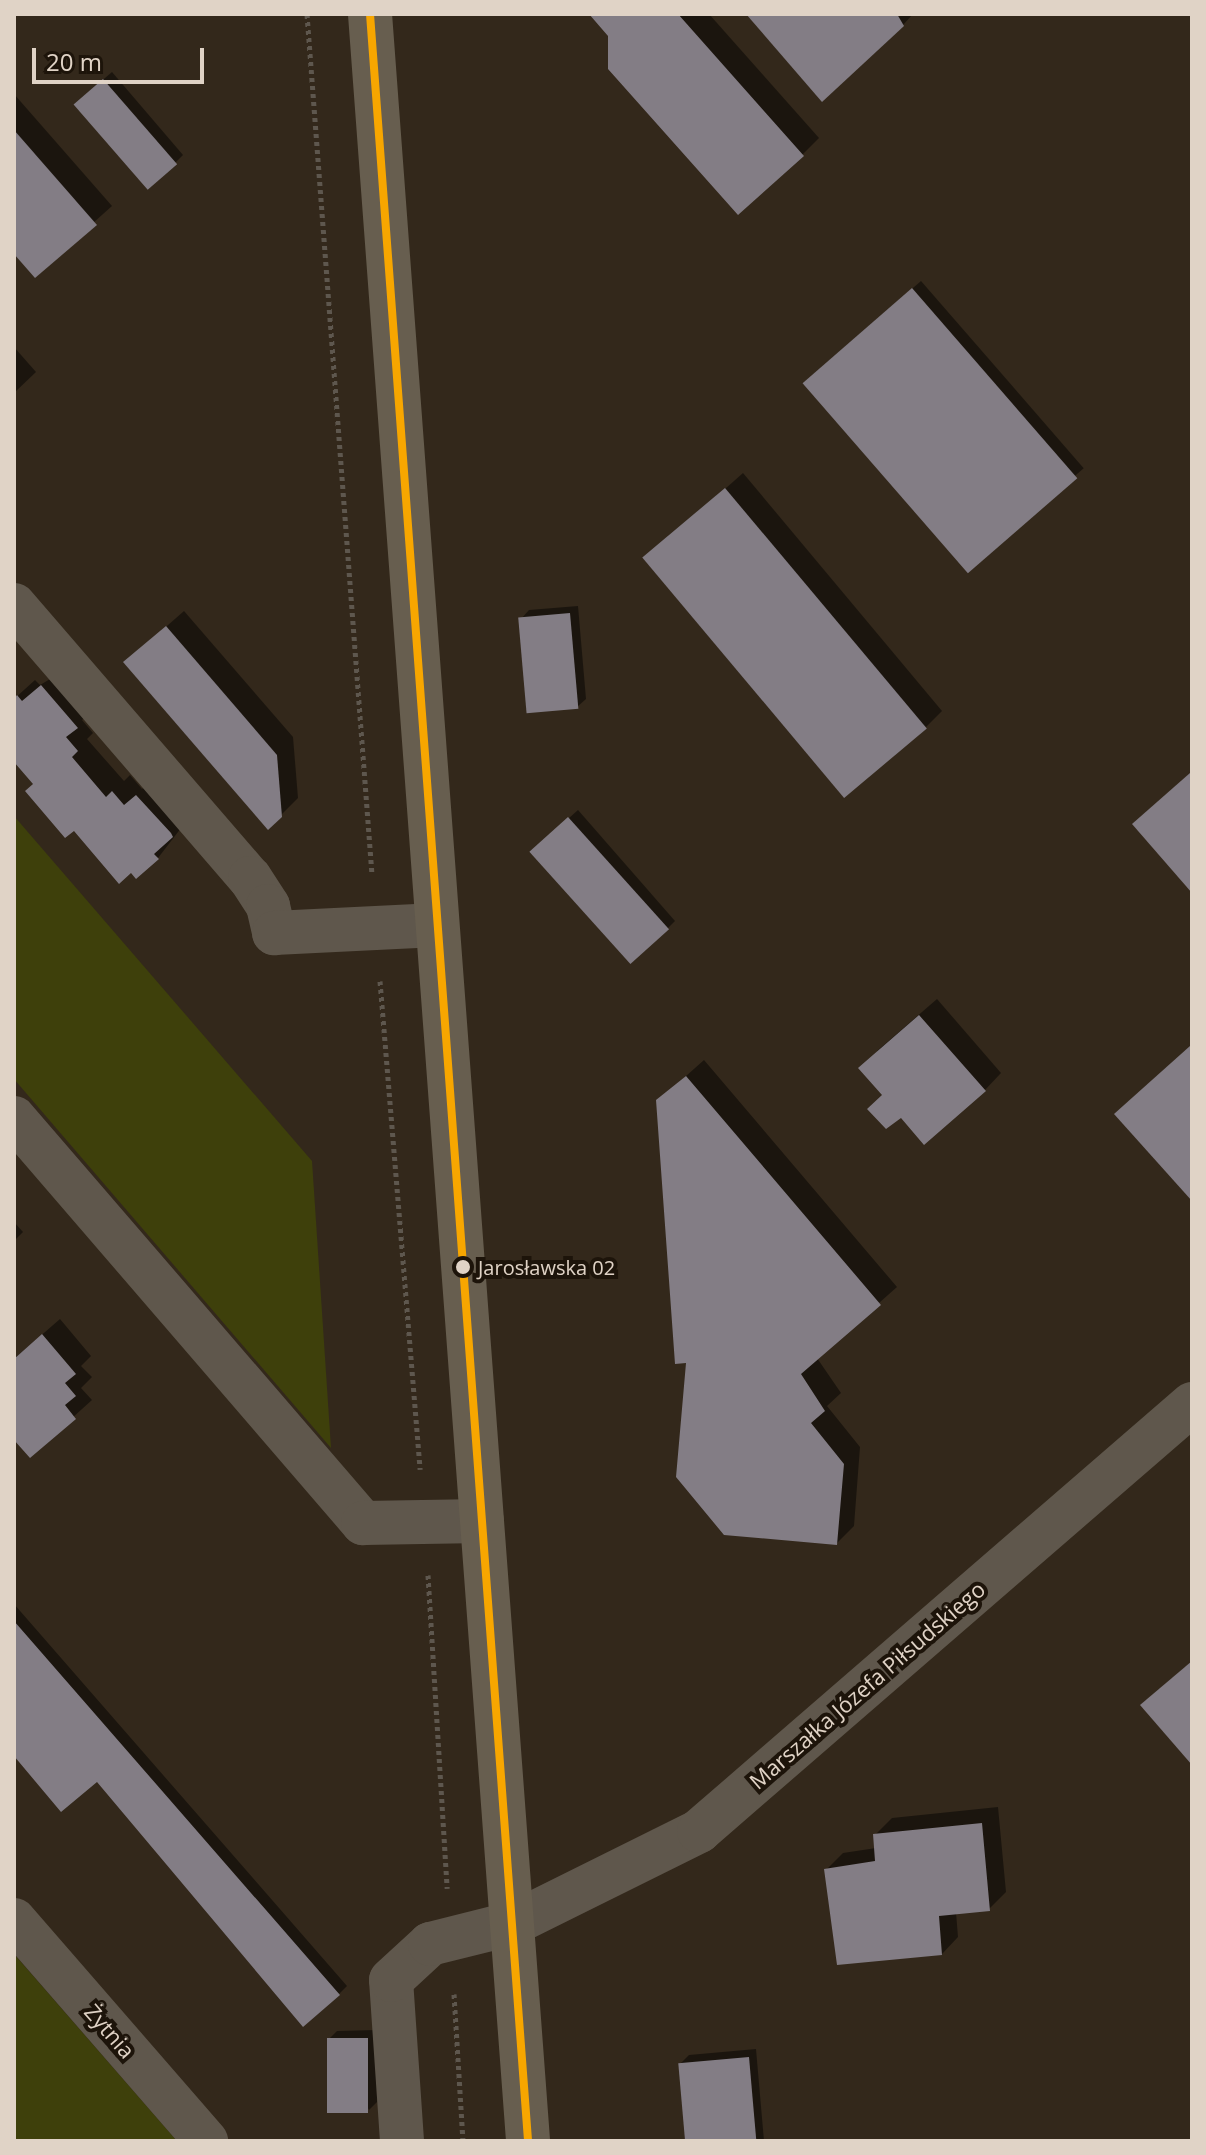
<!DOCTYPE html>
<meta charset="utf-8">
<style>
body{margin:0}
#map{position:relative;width:1206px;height:2155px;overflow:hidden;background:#33281b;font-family:"Open Sans",sans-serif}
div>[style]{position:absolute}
.green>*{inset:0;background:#3e400b}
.shadow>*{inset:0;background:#0007;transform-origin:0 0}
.building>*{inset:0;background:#837d85;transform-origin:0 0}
.path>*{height:5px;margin-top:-2.5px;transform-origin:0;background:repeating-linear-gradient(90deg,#5e574e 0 4px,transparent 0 8px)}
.minor>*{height:44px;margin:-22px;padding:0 22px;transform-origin:22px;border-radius:22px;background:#5f574c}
.major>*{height:44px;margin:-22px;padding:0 22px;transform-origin:22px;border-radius:22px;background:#675e4f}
.bus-1>*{height:8px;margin:-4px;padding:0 4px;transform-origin:4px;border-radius:4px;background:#f7a600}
.dots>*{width:22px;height:22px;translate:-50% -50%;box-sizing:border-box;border:4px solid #1d140a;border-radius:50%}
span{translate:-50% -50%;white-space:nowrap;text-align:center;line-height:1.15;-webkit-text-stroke:8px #1d140a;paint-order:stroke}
.bus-label{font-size:20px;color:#e0d3c6}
.left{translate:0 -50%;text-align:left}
.street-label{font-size:22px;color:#e0d3c6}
.frame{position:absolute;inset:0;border:16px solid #e0d3c6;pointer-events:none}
.scale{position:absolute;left:32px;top:48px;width:172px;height:36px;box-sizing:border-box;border:4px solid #e0d3c6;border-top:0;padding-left:10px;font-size:24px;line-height:28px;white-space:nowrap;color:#e0d3c6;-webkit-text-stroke:6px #1d140a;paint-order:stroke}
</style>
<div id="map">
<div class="green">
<div style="clip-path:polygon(14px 816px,312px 1161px,331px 1448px,14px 1079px)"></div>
<div style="clip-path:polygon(14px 1954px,177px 2141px,14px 2141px)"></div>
</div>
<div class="shadow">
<div style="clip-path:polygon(592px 14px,709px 14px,819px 138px,802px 155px,610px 35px)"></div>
<div style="clip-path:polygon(749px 14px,913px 14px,903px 25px)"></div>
<div style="clip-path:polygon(112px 72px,183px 155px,175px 163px,84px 96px)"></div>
<div style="clip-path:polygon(14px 94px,112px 206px,35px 275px,14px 251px)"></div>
<div style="left:921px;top:281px;width:248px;height:143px;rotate:49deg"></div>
<div style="clip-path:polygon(14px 347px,36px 372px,14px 393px)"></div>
<div style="clip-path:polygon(743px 473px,942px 711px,926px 727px,646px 559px)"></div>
<div style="clip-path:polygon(578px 606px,586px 699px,577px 707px,521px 619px,529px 610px)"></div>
<div style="clip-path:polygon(184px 611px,293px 737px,298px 798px,280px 816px,126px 662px)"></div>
<div style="clip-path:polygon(62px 672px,93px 709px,82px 720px,93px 733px,87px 739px,124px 781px,130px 775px,142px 789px,154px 780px,188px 819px,158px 858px,35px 783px,14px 759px,14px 699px,35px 680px,40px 685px)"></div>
<div style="clip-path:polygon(578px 810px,675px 921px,667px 929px,540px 844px)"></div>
<div style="clip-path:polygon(937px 999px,1001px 1073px,985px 1090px,901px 1115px,884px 1095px,877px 1051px)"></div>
<div style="clip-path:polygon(704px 1060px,897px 1287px,817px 1358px,841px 1393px,827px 1406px,860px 1447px,854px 1526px,837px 1543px,688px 1361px,658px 1101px)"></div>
<div style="clip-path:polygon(14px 1222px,23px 1232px,14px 1241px)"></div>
<div style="clip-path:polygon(60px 1319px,91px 1356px,81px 1366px,92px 1377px,81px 1388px,92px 1400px,30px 1456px,14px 1437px,14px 1359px)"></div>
<div style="clip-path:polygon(14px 1604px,347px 1986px,339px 1994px,97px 1779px,14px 1753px)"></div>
<div style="clip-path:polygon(998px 1807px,1006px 1892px,989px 1909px,956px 1912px,958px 1937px,942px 1954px,826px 1870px,843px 1853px,876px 1848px,875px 1835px,892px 1818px)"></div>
<div style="clip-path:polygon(376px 2030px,377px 2102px,369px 2110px,329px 2039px,337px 2031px)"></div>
<div style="clip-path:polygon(756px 2049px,764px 2141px,700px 2141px,694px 2137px,680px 2064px,689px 2055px)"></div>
</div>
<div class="building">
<div style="clip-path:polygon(589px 14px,678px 14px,804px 156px,738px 215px,608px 69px,608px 36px)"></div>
<div style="clip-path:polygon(746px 14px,897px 14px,904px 26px,822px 102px)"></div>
<div style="left:103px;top:79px;width:113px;height:39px;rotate:49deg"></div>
<div style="clip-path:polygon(14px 130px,97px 225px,35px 278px,14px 254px)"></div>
<div style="left:912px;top:288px;width:252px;height:145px;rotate:49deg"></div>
<div style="left:725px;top:488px;width:314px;height:108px;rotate:50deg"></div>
<div style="left:570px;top:613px;width:96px;height:52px;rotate:85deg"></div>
<div style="clip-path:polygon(166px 626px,277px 755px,282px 817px,268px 830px,123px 662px)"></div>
<div style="clip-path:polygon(41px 685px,78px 728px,66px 737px,78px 751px,72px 757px,106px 797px,112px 791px,124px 805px,136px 795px,171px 833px,173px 837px,154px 854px,159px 859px,136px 879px,131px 873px,119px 884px,74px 831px,65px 838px,25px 791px,33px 784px,14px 762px,14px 699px,17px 695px,22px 701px)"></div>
<div style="clip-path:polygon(1190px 773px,1192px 776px,1192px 893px,1132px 824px)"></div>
<div style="left:568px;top:817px;width:151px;height:52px;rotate:48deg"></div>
<div style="clip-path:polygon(919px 1015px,986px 1091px,924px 1145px,901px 1118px,886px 1129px,867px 1109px,882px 1095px,858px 1068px)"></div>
<div style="clip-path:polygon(1190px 1046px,1192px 1048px,1192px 1201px,1114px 1114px)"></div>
<div style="clip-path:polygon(686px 1076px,881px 1305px,801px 1374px,825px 1411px,811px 1423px,844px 1464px,837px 1545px,724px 1535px,676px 1477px,686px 1363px,675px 1364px,656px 1100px)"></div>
<div style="clip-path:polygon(42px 1334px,76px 1374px,65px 1383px,76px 1396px,65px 1405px,76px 1419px,30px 1458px,14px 1440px,14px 1359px)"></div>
<div style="clip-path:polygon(14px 1621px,340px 1995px,303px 2027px,97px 1782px,61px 1812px,14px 1756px)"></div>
<div style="clip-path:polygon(1192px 1661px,1192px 1765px,1140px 1705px)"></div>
<div style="clip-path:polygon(982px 1823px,990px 1911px,939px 1916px,942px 1955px,837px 1965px,824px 1869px,875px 1861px,873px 1834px)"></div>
<div style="left:327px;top:2038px;width:41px;height:75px"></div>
<div style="left:749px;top:2057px;width:84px;height:71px;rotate:85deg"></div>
</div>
<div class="path">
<div style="left:307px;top:14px;width:863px;rotate:85.68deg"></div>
<div style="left:380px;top:981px;width:490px;rotate:85.3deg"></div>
<div style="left:428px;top:1575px;width:314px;rotate:86.5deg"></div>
<div style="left:454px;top:1994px;width:147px;rotate:86.5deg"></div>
</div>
<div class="minor">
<div style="left:14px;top:605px;width:361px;rotate:49.2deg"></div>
<div style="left:250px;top:878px;width:33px;rotate:57deg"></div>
<div style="left:268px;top:906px;width:28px;rotate:77deg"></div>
<div style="left:274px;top:933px;width:163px;rotate:-2.8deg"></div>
<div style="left:14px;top:1118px;width:535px;rotate:49.25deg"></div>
<div style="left:363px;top:1523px;width:119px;rotate:-1deg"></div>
<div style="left:14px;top:1920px;width:293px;rotate:49deg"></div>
<div style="left:402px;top:2141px;width:161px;rotate:-93.9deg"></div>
<div style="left:391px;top:1980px;width:53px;rotate:-42.7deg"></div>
<div style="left:430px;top:1944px;width:87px;rotate:-14deg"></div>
<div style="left:514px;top:1923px;width:207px;rotate:-26.4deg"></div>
<div style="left:699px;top:1831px;width:652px;rotate:-40.9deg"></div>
</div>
<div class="major">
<div style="left:370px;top:14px;width:2133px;rotate:85.75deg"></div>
</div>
<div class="bus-1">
<div style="left:370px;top:14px;width:2133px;rotate:85.75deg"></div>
</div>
<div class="dots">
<div style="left:463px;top:1267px;background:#e0d3c6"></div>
</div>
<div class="bus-label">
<span class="left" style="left:478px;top:1267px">Jarosławska 02</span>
</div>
<div class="street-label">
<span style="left:867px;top:1685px;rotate:-41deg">Marszałka Józefa Piłsudskiego</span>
<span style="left:110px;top:2031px;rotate:49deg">Żytnia</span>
</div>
<div class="frame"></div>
<div class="scale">20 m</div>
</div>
